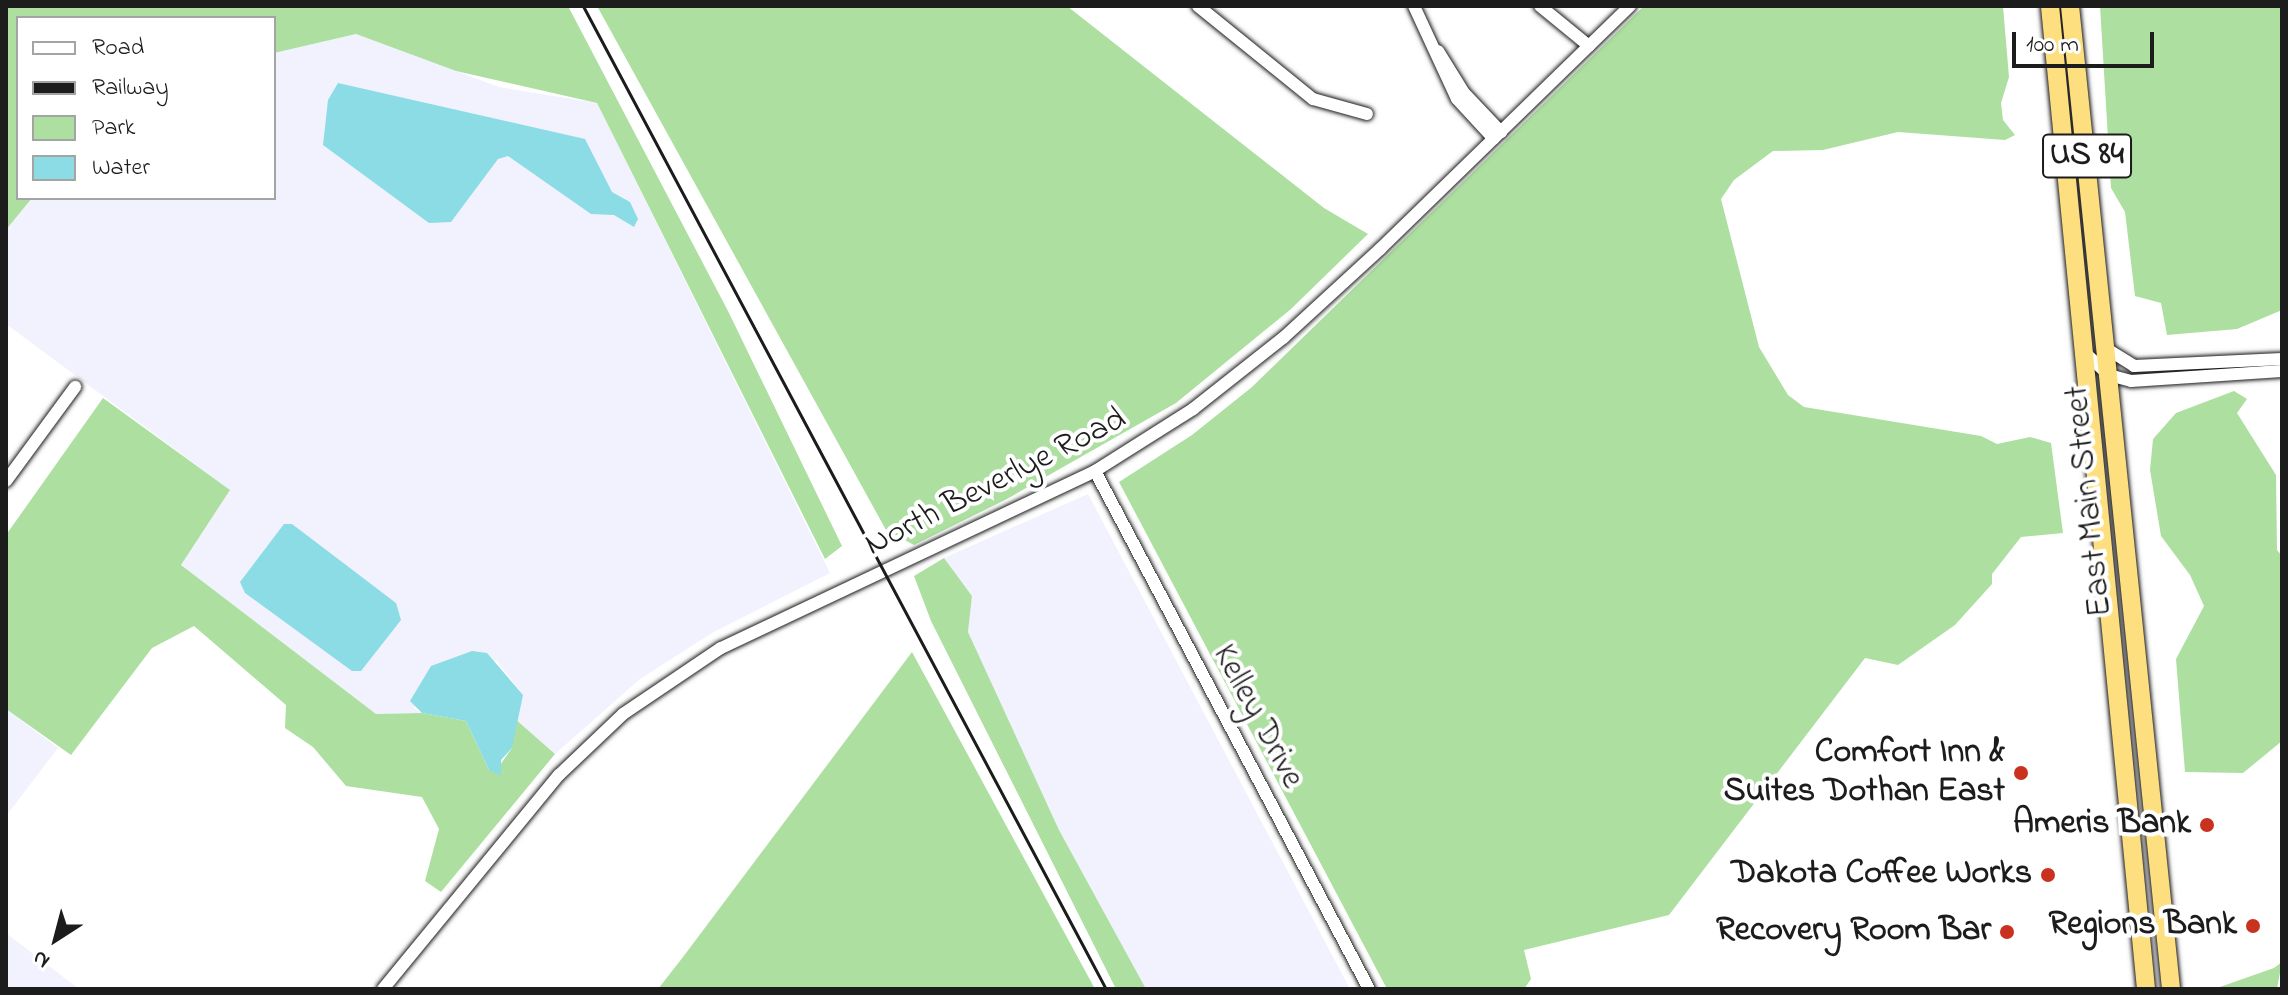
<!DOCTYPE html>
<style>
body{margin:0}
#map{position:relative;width:2288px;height:995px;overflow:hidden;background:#fff;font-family:"Indie Flower",sans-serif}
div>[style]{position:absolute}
.built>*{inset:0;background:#f1f2fe}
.green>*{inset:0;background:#addfa0}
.water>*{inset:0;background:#8bdce4}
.roads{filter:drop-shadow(0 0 2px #1c1c1c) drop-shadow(0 0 2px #1c1c1c)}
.minor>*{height:12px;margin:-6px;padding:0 6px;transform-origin:6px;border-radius:6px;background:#fff}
.highway>*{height:18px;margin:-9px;padding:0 9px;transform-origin:9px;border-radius:9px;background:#fedf80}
.rail>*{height:3px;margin:-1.5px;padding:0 1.5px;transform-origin:1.5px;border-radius:1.5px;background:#1c1c1c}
.dots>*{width:22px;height:22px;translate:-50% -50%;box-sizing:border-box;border:4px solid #fff;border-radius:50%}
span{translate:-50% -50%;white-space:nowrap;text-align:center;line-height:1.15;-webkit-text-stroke:8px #fff;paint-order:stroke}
.shield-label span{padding:2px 6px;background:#fff;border:2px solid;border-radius:6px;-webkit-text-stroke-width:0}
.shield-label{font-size:32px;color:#1c1c1c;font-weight:700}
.street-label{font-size:34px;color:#1c1c1c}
.poi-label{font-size:34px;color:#1c1c1c;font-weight:700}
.right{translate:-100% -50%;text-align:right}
.frame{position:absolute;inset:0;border:8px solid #1c1c1c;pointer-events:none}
.legend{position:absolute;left:16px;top:16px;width:260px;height:184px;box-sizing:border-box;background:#fff;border:2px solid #a4a4a4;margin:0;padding:10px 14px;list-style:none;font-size:24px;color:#1c1c1c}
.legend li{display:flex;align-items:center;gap:16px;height:40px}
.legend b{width:40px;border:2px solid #a4a4a4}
.north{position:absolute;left:16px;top:899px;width:80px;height:80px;-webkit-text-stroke:6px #fff;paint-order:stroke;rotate:216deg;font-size:22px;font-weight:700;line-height:32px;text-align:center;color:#1c1c1c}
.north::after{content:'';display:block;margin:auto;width:28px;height:36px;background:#1c1c1c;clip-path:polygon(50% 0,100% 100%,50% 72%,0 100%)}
.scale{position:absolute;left:2012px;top:32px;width:142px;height:36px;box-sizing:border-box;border:4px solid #1c1c1c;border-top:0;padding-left:10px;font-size:24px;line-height:28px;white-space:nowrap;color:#1c1c1c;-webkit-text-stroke:6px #fff;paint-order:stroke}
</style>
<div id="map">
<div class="built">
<div style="clip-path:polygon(356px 34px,499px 87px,597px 103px,830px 573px,712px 633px,640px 679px,555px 754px,514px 718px,523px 695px,496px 660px,413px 708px,422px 713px,376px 714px,181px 565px,230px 490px,6px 324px,6px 231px,32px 198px,274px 198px,274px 53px)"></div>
<div style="clip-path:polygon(1088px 494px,1350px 989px,1146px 989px,1059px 830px,968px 632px,972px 596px,944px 558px)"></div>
<div style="clip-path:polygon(6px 709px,58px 748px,6px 816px)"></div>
<div style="clip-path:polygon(6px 933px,79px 989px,6px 989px)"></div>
</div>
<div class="green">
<div style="clip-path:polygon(6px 6px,568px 6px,728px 311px,842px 546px,825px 559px,597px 103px,456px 71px,356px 34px,274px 53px,274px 18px,18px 18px,18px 198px,32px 198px,6px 230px)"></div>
<div style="clip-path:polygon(597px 6px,1067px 6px,1324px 208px,1368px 234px,1291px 309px,1176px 403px,1005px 500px,914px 545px,886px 530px)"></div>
<div style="clip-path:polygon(1644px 6px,2003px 6px,2009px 77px,2001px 103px,2003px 120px,2015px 135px,2005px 140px,1898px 132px,1823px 150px,1773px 151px,1734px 180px,1721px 199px,1759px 347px,1788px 395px,1804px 407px,1981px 436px,1997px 444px,2030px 437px,2051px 443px,2063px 533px,2021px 537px,1992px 574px,1992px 584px,1955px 625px,1898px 665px,1865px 658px,1669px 915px,1524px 950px,1531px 979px,1524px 989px,1387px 989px,1119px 482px,1192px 435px,1252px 387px)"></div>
<div style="clip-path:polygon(2100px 6px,2282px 6px,2282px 310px,2237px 329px,2167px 335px,2161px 303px,2135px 296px,2125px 212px,2111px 188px)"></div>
<div style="clip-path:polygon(2234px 391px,2247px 399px,2237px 413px,2276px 475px,2277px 550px,2282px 556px,2282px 741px,2243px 773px,2185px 772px,2176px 659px,2204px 606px,2190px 575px,2161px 536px,2150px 470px,2153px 439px,2176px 413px)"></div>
<div style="clip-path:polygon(103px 398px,230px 490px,181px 565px,376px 714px,422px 713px,466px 721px,489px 770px,500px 765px,512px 748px,514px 718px,555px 754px,441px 892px,425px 881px,439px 829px,422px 797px,346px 786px,313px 747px,285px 728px,286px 705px,194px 626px,152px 648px,71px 755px,6px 709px,6px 535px)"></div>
<div style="clip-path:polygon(944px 558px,972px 596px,968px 632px,1059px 830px,1146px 989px,1116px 989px,931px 621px,914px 576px)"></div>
<div style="clip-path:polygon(912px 652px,1095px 989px,658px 989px,683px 957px)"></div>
<div style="clip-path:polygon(2282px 962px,2277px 989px,2214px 989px,2274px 968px)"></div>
</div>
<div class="water">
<div style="clip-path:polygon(338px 83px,585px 139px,612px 192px,630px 202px,638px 219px,634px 227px,614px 215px,591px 214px,508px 156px,498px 159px,451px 222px,429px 223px,323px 145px,328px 100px)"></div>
<div style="clip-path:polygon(284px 524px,292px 524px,396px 603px,401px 620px,361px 671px,352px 671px,245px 593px,240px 582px)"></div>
<div style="clip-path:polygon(472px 651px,487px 653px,523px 695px,512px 748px,501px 760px,501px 776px,489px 770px,466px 721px,422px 713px,410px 701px,431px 666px)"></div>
</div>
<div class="roads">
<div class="minor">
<div style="left:1198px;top:6px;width:148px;rotate:39deg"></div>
<div style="left:1313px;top:99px;width:56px;rotate:15.5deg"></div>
<div style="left:1414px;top:6px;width:102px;rotate:65.2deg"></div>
<div style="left:1457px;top:99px;width:54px;rotate:47.2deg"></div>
<div style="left:1540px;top:6px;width:63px;rotate:39.2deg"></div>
<div style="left:1438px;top:51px;width:49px;rotate:58.2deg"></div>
<div style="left:1464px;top:93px;width:54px;rotate:46.5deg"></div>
<div style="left:2107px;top:349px;width:32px;rotate:32deg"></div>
<div style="left:2134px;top:366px;width:148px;rotate:-2.7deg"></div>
<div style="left:2084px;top:352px;width:34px;rotate:43deg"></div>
<div style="left:2109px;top:375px;width:23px;rotate:15deg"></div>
<div style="left:2131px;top:381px;width:151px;rotate:-3.8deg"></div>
<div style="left:1095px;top:471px;width:586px;rotate:62.12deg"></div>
<div style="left:6px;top:481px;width:117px;rotate:-53.7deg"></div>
<div style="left:383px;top:989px;width:277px;rotate:-50.6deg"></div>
<div style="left:559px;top:775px;width:88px;rotate:-43.6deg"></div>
<div style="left:623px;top:714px;width:118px;rotate:-34deg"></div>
<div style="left:721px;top:648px;width:414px;rotate:-25.3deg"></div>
<div style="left:1095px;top:471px;width:116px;rotate:-32.3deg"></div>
<div style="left:1193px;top:409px;width:115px;rotate:-38.3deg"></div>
<div style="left:1283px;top:338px;width:132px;rotate:-42.5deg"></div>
<div style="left:1380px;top:249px;width:349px;rotate:-44.2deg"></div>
</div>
<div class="highway">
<div style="left:2050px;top:6px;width:988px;rotate:84.42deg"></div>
<div style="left:2070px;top:6px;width:988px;rotate:84.13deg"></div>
</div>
</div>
<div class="rail">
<div style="left:583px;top:6px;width:1113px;rotate:61.99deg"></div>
</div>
<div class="dots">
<div style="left:2021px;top:773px;background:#c8321e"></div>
<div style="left:2207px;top:825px;background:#c8321e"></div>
<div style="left:2048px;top:875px;background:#c8321e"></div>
<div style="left:2253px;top:926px;background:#c8321e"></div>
<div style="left:2007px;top:932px;background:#c8321e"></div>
</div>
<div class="shield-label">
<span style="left:2087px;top:156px">US 84</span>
</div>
<div class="street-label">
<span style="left:996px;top:483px;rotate:-27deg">North Beverlye Road</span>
<span style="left:2090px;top:501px;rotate:-96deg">East Main Street</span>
<span style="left:1257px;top:717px;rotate:62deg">Kelley Drive</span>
</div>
<div class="poi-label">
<span class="right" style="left:2005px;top:773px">Comfort Inn &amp;<br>Suites Dothan East</span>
<span class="right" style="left:2191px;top:825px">Ameris Bank</span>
<span class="right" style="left:2032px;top:875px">Dakota Coffee Works</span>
<span class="right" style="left:2237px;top:926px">Regions Bank</span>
<span class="right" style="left:1991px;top:932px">Recovery Room Bar</span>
</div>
<div class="frame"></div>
<ul class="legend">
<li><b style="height:10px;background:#fff"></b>Road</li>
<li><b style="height:10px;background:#1c1c1c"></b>Railway</li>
<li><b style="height:22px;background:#addfa0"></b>Park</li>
<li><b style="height:22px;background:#8bdce4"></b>Water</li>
</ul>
<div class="north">N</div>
<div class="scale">100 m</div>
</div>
